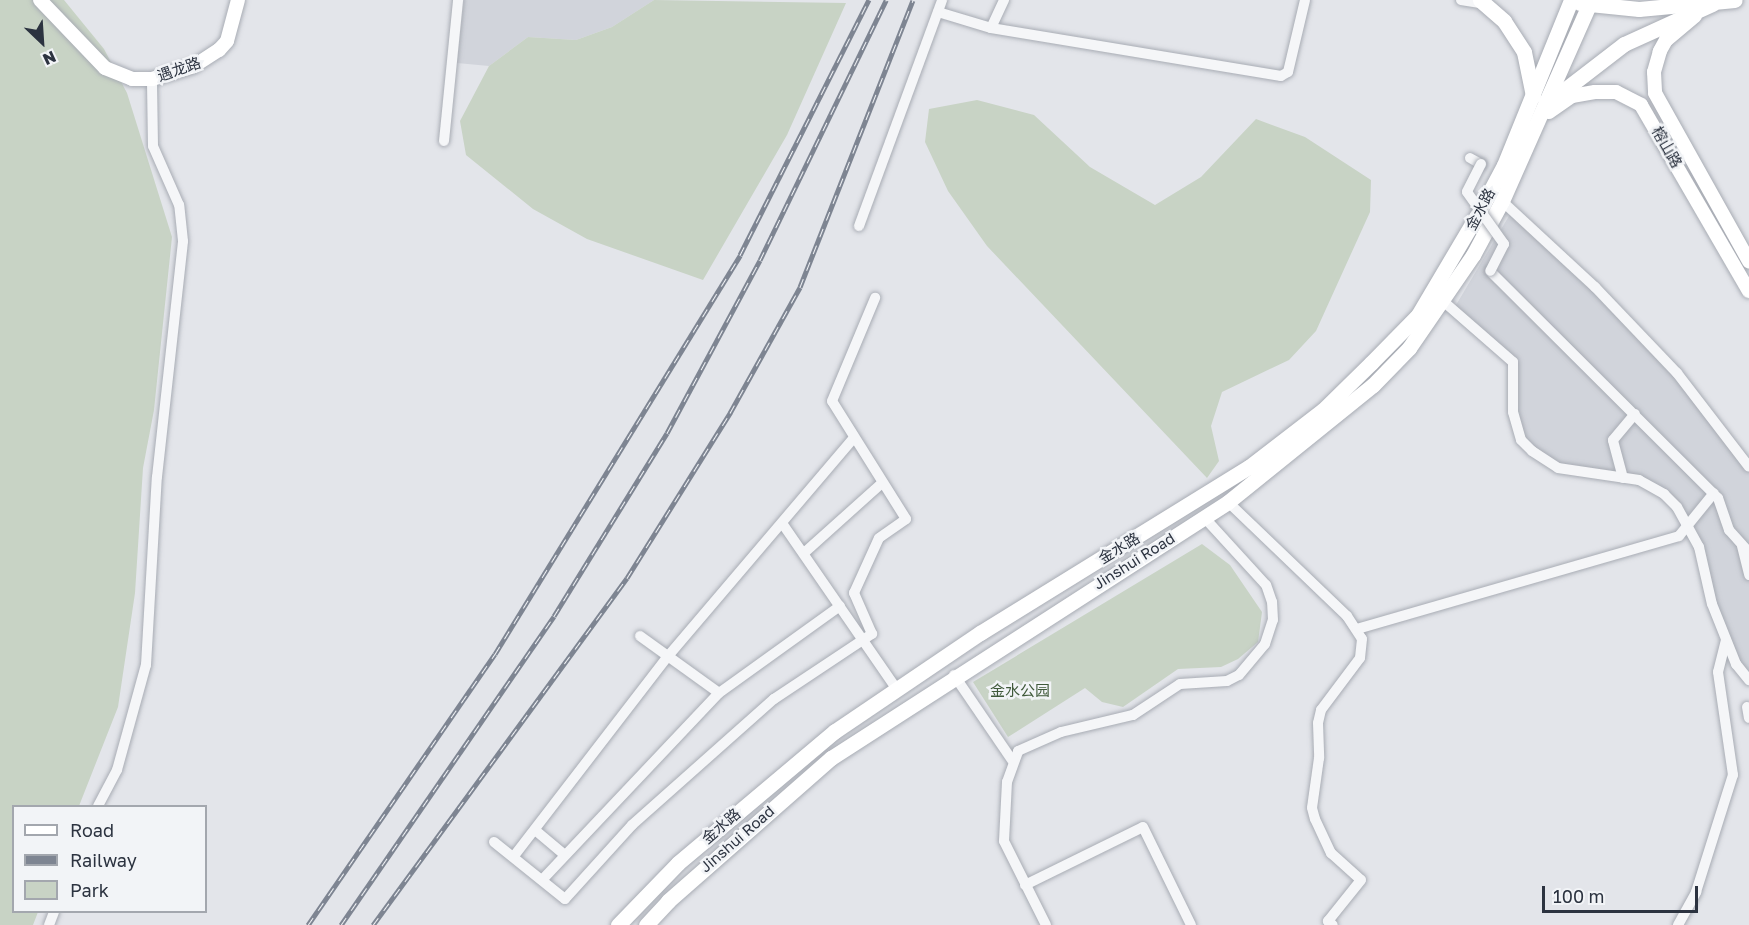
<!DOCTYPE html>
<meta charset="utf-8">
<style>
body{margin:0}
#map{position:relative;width:1749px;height:925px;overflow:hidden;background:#e3e5ea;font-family:"Golos Text","Noto Sans SC",sans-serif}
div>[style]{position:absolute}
.built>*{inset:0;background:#d1d4db}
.green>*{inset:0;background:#c8d3c5}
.roads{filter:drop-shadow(0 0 2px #a8acb4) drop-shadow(0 0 2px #a8acb4)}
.street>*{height:10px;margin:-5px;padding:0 5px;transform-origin:5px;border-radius:5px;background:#f5f6f8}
.secondary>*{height:14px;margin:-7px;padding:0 7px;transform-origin:7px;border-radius:7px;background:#fff}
.primary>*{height:15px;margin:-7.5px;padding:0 7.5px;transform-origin:7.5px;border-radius:7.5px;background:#fff}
.rail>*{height:5px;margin-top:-2.5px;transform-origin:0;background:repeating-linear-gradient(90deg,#f2f4f7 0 9px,#7e8592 0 18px);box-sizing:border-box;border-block:2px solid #7e8592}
.bridges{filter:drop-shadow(0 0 2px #a8acb4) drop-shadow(0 0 2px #a8acb4)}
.street-bridge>*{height:10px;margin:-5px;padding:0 5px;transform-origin:5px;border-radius:5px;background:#f5f6f8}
span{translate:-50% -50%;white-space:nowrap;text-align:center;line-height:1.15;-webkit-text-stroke:5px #f2f4f7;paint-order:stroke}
.street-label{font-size:15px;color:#2c3340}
.park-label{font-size:15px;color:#405a3b}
.legend{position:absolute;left:12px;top:805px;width:195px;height:108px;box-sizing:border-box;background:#f2f4f7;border:2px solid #a3a7ae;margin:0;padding:8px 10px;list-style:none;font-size:18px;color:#2c3340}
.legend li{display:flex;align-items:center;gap:12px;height:30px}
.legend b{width:30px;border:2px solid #a3a7ae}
.north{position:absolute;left:12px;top:12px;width:60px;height:60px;-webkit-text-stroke:4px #f2f4f7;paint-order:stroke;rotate:155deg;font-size:16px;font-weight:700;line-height:24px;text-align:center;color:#2c3340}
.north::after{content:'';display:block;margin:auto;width:21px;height:27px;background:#2c3340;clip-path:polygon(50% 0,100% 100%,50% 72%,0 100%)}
.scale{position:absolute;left:1542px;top:886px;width:156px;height:27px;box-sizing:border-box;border:3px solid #2c3340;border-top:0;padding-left:8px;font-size:18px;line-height:21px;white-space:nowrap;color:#2c3340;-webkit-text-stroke:4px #f2f4f7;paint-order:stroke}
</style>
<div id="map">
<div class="built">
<div style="clip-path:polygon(464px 0,654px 0,612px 27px,576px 40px,528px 37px,489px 66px,457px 63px)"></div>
<div style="clip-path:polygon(1512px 211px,1677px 373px,1749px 467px,1749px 680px,1736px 664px,1699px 547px,1677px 507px,1639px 480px,1558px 468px,1521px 440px,1513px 362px,1453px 310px)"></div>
</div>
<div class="green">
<div style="clip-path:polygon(0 0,64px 0,104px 49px,127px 93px,172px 237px,154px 410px,143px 468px,135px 593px,118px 707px,79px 806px,14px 806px,14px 912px,38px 912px,33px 925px,0 925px)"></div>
<div style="clip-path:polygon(654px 0,846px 3px,787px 135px,703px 280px,587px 239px,533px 209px,466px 155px,460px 121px,489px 66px,528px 37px,576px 40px,612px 27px)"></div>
<div style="clip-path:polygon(977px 100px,1034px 115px,1090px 167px,1155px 205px,1201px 177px,1256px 119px,1305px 137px,1371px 180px,1370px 212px,1316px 331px,1289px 360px,1222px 392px,1211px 426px,1219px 461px,1207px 478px,987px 246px,948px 191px,925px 142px,929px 109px)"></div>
<div style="clip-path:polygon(1202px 544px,1230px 565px,1262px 612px,1258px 642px,1238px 659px,1221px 667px,1178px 669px,1123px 707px,1102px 702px,1085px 688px,1008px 737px,973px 682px)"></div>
</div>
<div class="roads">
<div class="street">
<div style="left:1461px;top:0;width:24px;rotate:9deg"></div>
<div style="left:938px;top:12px;width:55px;rotate:16.8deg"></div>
<div style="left:991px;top:28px;width:294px;rotate:9.4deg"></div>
<div style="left:1281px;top:76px;width:8px;rotate:-30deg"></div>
<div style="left:1288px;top:72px;width:74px;rotate:-76.7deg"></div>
<div style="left:991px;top:28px;width:31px;rotate:-65deg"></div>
<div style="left:444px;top:141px;width:142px;rotate:-84.3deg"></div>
<div style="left:1470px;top:158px;width:13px;rotate:29deg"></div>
<div style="left:1502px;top:201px;width:127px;rotate:42.8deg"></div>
<div style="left:1595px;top:287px;width:119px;rotate:46.4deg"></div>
<div style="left:1677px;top:373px;width:118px;rotate:52.5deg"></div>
<div style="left:859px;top:226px;width:241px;rotate:-69.8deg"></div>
<div style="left:1490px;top:271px;width:322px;rotate:44.9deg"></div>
<div style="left:1718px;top:498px;width:34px;rotate:71deg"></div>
<div style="left:1729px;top:530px;width:30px;rotate:48deg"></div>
<div style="left:1443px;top:301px;width:93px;rotate:41.1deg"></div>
<div style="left:1513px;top:362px;width:50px;rotate:90deg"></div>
<div style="left:1513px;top:412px;width:29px;rotate:74deg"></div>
<div style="left:1521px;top:440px;width:16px;rotate:45deg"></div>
<div style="left:1532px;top:451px;width:31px;rotate:33deg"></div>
<div style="left:1558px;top:468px;width:82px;rotate:8.4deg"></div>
<div style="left:1639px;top:480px;width:29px;rotate:29deg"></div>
<div style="left:1664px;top:494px;width:18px;rotate:45deg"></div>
<div style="left:1677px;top:507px;width:46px;rotate:61.2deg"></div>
<div style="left:1699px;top:547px;width:58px;rotate:77.2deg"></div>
<div style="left:1712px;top:604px;width:65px;rotate:68.2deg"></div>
<div style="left:1736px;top:664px;width:21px;rotate:51deg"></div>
<div style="left:1623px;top:478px;width:39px;rotate:-105deg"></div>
<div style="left:1613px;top:440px;width:34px;rotate:-50deg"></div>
<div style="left:1228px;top:502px;width:165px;rotate:43.8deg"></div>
<div style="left:1347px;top:616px;width:27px;rotate:57deg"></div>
<div style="left:1362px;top:639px;width:19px;rotate:96deg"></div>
<div style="left:1360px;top:658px;width:65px;rotate:126.9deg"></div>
<div style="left:1321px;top:710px;width:13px;rotate:103deg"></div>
<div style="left:1318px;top:723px;width:35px;rotate:88deg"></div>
<div style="left:1319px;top:758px;width:50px;rotate:98deg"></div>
<div style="left:1312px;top:808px;width:11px;rotate:75deg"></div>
<div style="left:1315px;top:819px;width:38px;rotate:65deg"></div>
<div style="left:1331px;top:853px;width:40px;rotate:42deg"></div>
<div style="left:1361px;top:880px;width:53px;rotate:128.8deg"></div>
<div style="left:1328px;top:921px;width:6px;rotate:39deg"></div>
<div style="left:782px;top:523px;width:201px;rotate:55.4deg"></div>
<div style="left:1742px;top:546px;width:30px;rotate:76deg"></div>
<div style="left:804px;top:553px;width:105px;rotate:-41.9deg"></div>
<div style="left:1357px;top:629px;width:335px;rotate:-16.1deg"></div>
<div style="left:1679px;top:536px;width:55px;rotate:-50.9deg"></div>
<div style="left:640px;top:636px;width:97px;rotate:35.8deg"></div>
<div style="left:954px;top:675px;width:103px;rotate:55.7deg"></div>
<div style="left:1747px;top:707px;width:11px;rotate:80deg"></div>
<div style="left:98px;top:806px;width:41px;rotate:-62.2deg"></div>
<div style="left:117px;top:770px;width:109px;rotate:-74.6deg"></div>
<div style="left:146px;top:665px;width:188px;rotate:-86.7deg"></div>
<div style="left:157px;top:477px;width:237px;rotate:-83.7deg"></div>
<div style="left:183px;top:241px;width:36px;rotate:-96deg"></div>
<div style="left:179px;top:205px;width:64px;rotate:-113.8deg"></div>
<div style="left:153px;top:146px;width:67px;rotate:-90.9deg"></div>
<div style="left:535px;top:830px;width:39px;rotate:40deg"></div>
<div style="left:494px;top:842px;width:91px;rotate:38.8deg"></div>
<div style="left:565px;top:899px;width:100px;rotate:-47.8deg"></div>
<div style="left:632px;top:825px;width:190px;rotate:-41.6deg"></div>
<div style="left:774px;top:699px;width:118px;rotate:-33.6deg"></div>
<div style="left:872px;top:634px;width:45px;rotate:-113.7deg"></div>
<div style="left:854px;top:593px;width:60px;rotate:-65.6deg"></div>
<div style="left:879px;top:538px;width:33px;rotate:-35deg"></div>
<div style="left:906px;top:519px;width:139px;rotate:-122.1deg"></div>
<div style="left:832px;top:401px;width:112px;rotate:-67.3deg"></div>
<div style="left:514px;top:856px;width:254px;rotate:-52.4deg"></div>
<div style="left:669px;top:655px;width:284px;rotate:-49.6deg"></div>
<div style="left:542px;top:880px;width:257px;rotate:-46.6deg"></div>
<div style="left:719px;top:693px;width:149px;rotate:-35.7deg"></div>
<div style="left:1025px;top:885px;width:131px;rotate:-26.2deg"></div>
<div style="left:1143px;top:827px;width:109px;rotate:63.9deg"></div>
<div style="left:49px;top:925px;width:14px;rotate:-69deg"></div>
<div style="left:1046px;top:925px;width:94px;rotate:-116.6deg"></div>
<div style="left:1004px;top:841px;width:59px;rotate:-87.1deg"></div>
<div style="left:1007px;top:782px;width:33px;rotate:-70deg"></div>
<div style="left:1018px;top:751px;width:47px;rotate:-23.8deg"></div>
<div style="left:1061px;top:732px;width:74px;rotate:-13.3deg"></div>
<div style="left:1133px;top:715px;width:56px;rotate:-33.4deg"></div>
<div style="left:1180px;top:684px;width:47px;rotate:-3.7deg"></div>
<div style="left:1227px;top:681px;width:13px;rotate:-27deg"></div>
<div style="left:1239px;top:675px;width:40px;rotate:-50deg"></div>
<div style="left:1265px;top:644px;width:25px;rotate:-72deg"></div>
<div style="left:1273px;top:620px;width:18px;rotate:-93deg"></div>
<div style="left:1272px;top:602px;width:18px;rotate:-109deg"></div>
<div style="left:1266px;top:585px;width:92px;rotate:-132.4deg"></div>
<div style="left:1678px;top:925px;width:38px;rotate:-61deg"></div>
<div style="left:1696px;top:892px;width:123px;rotate:-72.5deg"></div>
<div style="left:1733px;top:775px;width:104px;rotate:-98.3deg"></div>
<div style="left:1718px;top:672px;width:33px;rotate:-76deg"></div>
</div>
<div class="secondary">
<div style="left:40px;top:0;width:94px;rotate:46.3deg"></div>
<div style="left:105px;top:68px;width:29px;rotate:22deg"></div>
<div style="left:132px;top:79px;width:20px"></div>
<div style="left:152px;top:79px;width:44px;rotate:-17.2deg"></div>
<div style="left:194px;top:66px;width:30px;rotate:-33deg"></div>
<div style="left:219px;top:50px;width:12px;rotate:-48deg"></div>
<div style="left:227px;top:41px;width:42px;rotate:-75deg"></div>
<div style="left:1695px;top:16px;width:38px;rotate:140deg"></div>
<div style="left:1666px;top:40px;width:13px;rotate:119deg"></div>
<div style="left:1660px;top:51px;width:22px;rotate:106deg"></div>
<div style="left:1654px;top:72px;width:21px;rotate:87deg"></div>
<div style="left:1655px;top:93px;width:193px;rotate:60.8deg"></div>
<div style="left:1549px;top:112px;width:28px;rotate:-35deg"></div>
<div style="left:1572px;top:96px;width:23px;rotate:-10deg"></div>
<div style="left:1595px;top:92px;width:21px"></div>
<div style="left:1616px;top:92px;width:28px;rotate:27deg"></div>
<div style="left:1641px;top:105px;width:215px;rotate:59.9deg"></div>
</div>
<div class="primary">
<div style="left:1480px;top:0;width:32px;rotate:41deg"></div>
<div style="left:1504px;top:21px;width:37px;rotate:57deg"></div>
<div style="left:1524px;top:52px;width:45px;rotate:78.4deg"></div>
<div style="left:1580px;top:3px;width:59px;rotate:5.8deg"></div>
<div style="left:1639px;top:9px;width:96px;rotate:-5.4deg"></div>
<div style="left:1547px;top:109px;width:24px;rotate:-48deg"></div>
<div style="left:1563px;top:91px;width:77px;rotate:-37.6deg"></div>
<div style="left:1624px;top:44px;width:97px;rotate:-24.4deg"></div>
<div style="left:618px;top:925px;width:86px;rotate:-45.9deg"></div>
<div style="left:678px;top:863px;width:205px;rotate:-40.1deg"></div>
<div style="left:835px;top:731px;width:175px;rotate:-34.1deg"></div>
<div style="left:980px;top:633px;width:316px;rotate:-31.7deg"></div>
<div style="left:1249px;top:467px;width:93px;rotate:-37.6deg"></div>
<div style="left:1323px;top:410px;width:67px;rotate:-44.4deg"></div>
<div style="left:1371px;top:363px;width:67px;rotate:-45.6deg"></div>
<div style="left:1418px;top:315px;width:120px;rotate:-59.4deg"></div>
<div style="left:1479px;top:212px;width:53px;rotate:-62deg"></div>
<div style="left:1504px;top:165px;width:178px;rotate:-67.9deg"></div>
<div style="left:646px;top:925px;width:33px;rotate:-47deg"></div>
<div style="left:668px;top:901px;width:217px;rotate:-41.3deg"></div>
<div style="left:831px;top:758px;width:472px;rotate:-32.8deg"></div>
<div style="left:1228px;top:502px;width:186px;rotate:-38.9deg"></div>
<div style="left:1373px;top:385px;width:52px;rotate:-45.8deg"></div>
<div style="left:1409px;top:348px;width:113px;rotate:-55.5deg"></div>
<div style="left:1473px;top:255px;width:61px;rotate:-61.8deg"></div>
<div style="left:1502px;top:201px;width:220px;rotate:-66.1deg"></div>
</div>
</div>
<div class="rail">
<div style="left:308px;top:925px;width:329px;rotate:-55.4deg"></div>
<div style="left:495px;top:654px;width:468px;rotate:-58.4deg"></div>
<div style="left:740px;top:255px;width:286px;rotate:-63.2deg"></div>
<div style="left:341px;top:925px;width:375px;rotate:-55.4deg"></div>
<div style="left:554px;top:616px;width:215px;rotate:-58.3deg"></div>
<div style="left:667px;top:433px;width:196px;rotate:-61.7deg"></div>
<div style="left:760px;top:260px;width:289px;rotate:-64.1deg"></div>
<div style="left:373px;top:925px;width:430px;rotate:-53.8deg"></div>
<div style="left:627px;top:578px;width:195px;rotate:-58deg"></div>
<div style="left:730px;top:413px;width:144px;rotate:-60.9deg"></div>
<div style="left:800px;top:287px;width:308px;rotate:-68.5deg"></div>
</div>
<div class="bridges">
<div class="street-bridge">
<div style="left:1481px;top:164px;width:31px;rotate:117deg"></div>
<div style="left:1467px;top:192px;width:64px;rotate:54.6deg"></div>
<div style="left:1504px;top:244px;width:30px;rotate:117deg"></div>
</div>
</div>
<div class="street-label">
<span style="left:179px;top:69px;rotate:-19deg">遇龙路</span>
<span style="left:1667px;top:147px;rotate:60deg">榕山路</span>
<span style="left:1480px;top:209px;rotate:-62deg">金水路</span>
<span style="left:1119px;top:548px;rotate:-31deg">金水路</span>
<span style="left:1134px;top:561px;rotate:-32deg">Jinshui Road</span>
<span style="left:721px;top:826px;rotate:-41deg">金水路</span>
<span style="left:737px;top:839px;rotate:-41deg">Jinshui Road</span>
</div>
<div class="park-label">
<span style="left:1020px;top:691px">金水公园</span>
</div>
<ul class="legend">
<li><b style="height:8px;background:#fff"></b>Road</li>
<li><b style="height:8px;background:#7e8592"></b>Railway</li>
<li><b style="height:16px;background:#c8d3c5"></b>Park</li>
</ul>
<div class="north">N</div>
<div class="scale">100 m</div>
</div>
